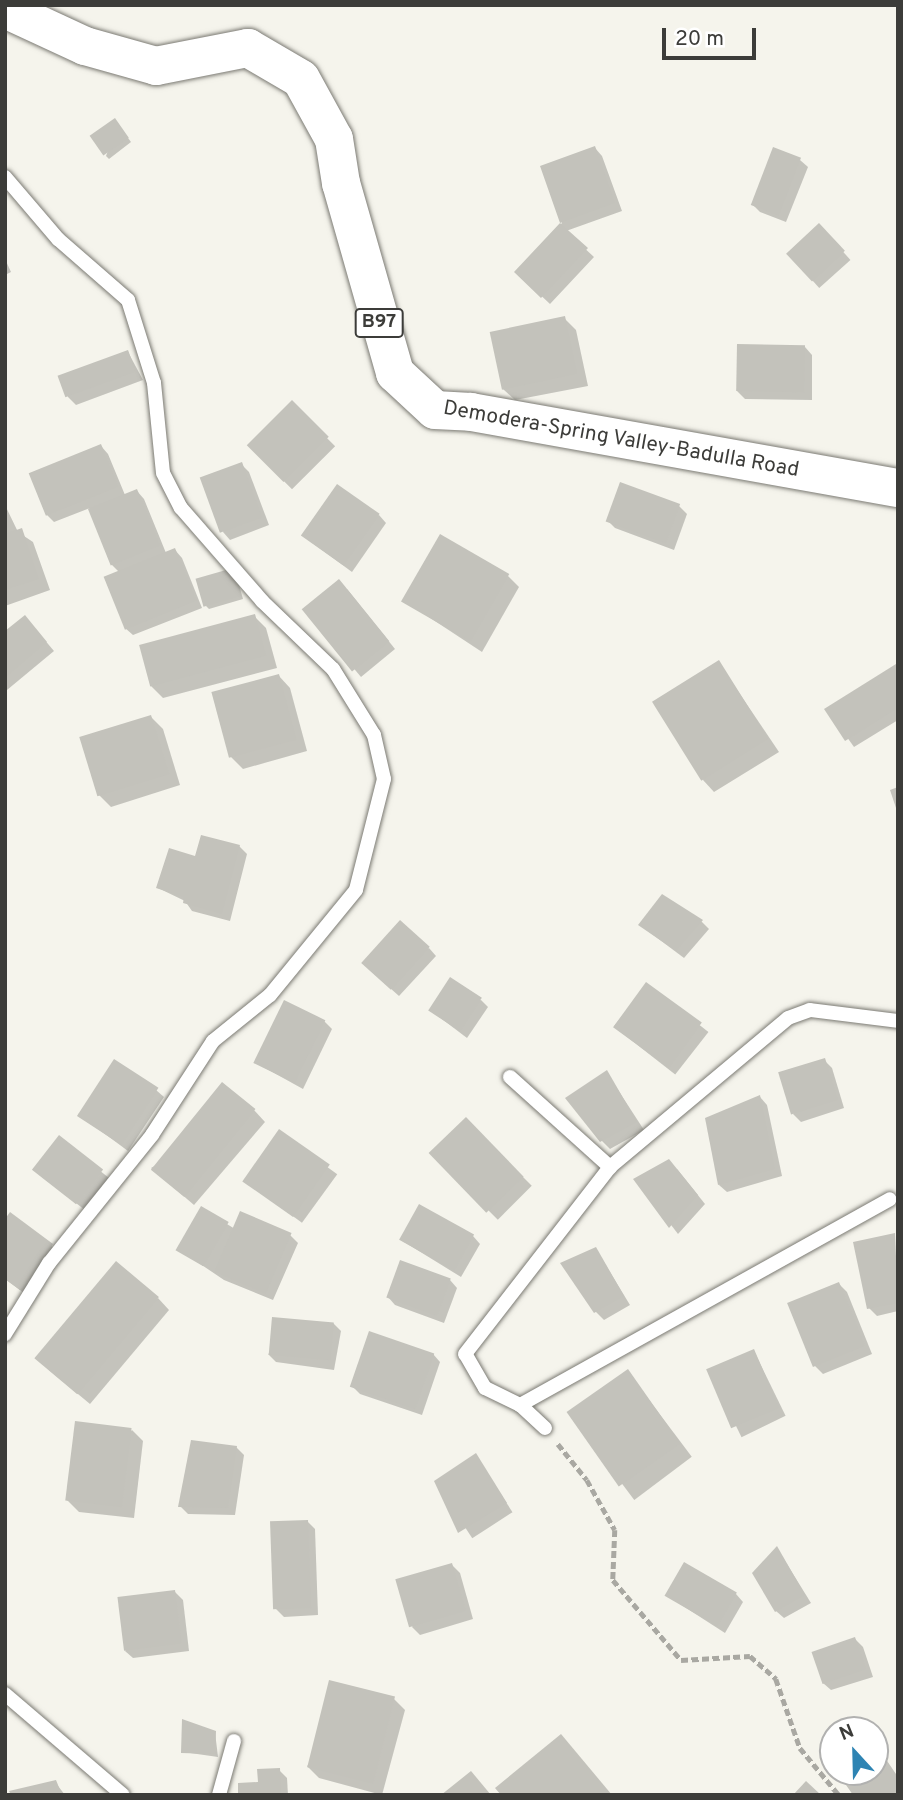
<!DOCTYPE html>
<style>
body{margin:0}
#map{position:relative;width:903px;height:1800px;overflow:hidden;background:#f5f4ec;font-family:Overpass,sans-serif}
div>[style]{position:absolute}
.shadow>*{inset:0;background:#0003;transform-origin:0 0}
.building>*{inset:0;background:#c3c2bb;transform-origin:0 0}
.path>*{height:4.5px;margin-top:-2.25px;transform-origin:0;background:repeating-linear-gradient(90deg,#a9a8a2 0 7px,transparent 0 10.5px)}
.roads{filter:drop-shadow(0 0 2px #7b7a73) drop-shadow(0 0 2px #7b7a73)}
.service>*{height:14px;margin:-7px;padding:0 7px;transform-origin:7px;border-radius:7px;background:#fff}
.primary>*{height:38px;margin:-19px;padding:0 19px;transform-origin:19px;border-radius:19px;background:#fff}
span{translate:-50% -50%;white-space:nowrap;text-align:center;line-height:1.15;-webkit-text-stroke:6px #fff;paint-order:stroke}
.shield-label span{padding:2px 5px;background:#fff;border:2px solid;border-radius:5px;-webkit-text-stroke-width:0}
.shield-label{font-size:19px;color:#3c3c39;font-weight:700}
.street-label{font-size:21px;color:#3c3c39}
.frame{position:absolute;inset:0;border:7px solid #3c3c39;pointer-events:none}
.north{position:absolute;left:819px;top:1716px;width:70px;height:70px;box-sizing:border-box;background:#fff;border:2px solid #b1b1b0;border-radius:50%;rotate:338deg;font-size:19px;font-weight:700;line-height:28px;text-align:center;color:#3c3c39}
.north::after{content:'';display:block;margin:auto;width:24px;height:32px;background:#2e84b3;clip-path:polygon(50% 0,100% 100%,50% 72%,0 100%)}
.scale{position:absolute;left:662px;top:28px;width:94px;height:32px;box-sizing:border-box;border:4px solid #3c3c39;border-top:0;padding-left:9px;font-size:21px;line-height:24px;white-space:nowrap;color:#3c3c39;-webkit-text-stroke:5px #fff;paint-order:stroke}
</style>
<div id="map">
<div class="shadow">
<div style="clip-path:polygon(118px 124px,131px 142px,109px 159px,106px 156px)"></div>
<div style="clip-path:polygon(595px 148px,602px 156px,622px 211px,566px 231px,594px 257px,550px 304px,516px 272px,562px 223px,542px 167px)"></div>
<div style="clip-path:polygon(800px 160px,808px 167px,786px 222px,760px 212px,752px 204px)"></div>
<div style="left:819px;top:225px;width:47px;height:42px;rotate:48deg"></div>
<div style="clip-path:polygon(5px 259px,11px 272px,5px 275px)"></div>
<div style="clip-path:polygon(564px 318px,576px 330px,588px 386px,515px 400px,503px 389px)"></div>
<div style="clip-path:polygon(805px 347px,812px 355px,812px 400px,745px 399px,737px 391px)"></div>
<div style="clip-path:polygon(128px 352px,143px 380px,76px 405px,68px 397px,61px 378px)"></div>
<div style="left:292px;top:403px;width:61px;height:61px;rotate:45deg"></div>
<div style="clip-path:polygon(101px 446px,108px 454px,125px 495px,137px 491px,144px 499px,166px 553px,175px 550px,182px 558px,202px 608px,133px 635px,125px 628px,119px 572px,111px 564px,90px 508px,54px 522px,46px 514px)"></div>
<div style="clip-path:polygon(241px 464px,249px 472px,269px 525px,230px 540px,223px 532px)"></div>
<div style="clip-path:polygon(621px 485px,679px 506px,687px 514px,674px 550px,615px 528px,607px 520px)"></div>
<div style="clip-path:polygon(5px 505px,18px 532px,33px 542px,50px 590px,5px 606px)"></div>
<div style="clip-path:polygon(379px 515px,386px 523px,352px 572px,303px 536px)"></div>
<div style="clip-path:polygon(236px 574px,243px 599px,209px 609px,206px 606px)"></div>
<div style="clip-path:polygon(508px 576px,519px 587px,482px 652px,403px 600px)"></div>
<div style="clip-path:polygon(347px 589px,395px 649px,361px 677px,304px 609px)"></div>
<div style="clip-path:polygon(254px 616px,266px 628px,277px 668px,163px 698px,151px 686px)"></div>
<div style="clip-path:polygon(32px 625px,54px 651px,7px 690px,5px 633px)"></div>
<div style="clip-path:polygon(719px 663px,779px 752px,714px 792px,703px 780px)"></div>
<div style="clip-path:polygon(896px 666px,898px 720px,854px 747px,827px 709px)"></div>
<div style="clip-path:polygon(279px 676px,290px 688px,307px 751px,243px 769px,231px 757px)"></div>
<div style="clip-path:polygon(151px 717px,163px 729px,180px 785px,111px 807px,99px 795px)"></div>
<div style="clip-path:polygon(239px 846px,247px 854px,230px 921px,192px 911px,185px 901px,158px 888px,196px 859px)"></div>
<div style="clip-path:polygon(701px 921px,709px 929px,684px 958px,640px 925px)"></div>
<div style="clip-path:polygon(429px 948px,436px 956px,399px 996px,371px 971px)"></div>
<div style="left:647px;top:984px;width:78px;height:54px;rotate:38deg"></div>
<div style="clip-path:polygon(481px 1000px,488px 1007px,467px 1038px,430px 1010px)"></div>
<div style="clip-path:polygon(324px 1021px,332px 1029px,303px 1089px,256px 1063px)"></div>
<div style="clip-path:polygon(824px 1060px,832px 1068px,844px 1108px,801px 1122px,793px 1114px)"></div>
<div style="clip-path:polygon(607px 1073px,644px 1130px,610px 1149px,602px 1141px)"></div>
<div style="clip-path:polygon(156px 1090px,164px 1097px,128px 1151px,78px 1114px)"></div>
<div style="clip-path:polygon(760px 1097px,767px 1105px,782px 1176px,727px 1192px,719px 1185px)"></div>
<div style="clip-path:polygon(254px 1110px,265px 1122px,194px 1205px,151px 1168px)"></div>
<div style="left:466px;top:1120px;width:93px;height:48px;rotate:45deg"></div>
<div style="left:279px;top:1132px;width:72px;height:60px;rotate:36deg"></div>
<div style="clip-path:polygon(59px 1138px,109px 1178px,85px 1210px,42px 1177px)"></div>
<div style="clip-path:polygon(677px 1169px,705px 1204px,678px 1234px,636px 1179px)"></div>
<div style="clip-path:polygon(201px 1208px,235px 1229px,290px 1235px,298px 1243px,273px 1300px,224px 1280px,178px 1249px)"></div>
<div style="clip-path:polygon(11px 1214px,60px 1253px,28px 1296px,5px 1279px,5px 1222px)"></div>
<div style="clip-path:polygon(894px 1234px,898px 1311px,877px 1316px,869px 1308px)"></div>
<div style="clip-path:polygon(473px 1236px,480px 1244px,461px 1277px,401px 1240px)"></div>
<div style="clip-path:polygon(596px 1249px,630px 1305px,604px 1320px,596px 1312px)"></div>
<div style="clip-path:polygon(450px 1280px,457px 1288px,444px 1323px,395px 1305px,388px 1297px)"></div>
<div style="clip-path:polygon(839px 1284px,847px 1292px,872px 1354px,823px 1374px,815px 1366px)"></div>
<div style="clip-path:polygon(158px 1298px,169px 1310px,90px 1404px,49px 1370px)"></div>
<div style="clip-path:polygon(333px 1323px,341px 1331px,334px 1370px,276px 1362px,268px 1354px)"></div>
<div style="left:754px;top:1351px;width:72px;height:49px;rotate:64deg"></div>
<div style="clip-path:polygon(433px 1354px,440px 1362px,422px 1415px,360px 1394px,352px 1386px)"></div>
<div style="left:628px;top:1372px;width:106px;height:72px;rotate:53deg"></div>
<div style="clip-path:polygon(132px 1430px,143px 1441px,134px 1518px,79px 1512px,67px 1500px)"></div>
<div style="clip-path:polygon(236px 1447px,244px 1455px,235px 1515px,188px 1514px,180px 1506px)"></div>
<div style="left:476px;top:1456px;width:67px;height:48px;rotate:57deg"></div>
<div style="clip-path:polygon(307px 1521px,315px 1529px,318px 1615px,284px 1617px,276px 1609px)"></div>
<div style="clip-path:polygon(777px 1548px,811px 1603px,784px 1618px,776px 1611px)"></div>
<div style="clip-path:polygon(452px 1565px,460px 1573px,473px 1619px,420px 1635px,412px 1627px)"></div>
<div style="clip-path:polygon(175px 1592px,183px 1600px,189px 1651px,133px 1658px,125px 1651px)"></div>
<div style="clip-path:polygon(736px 1594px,743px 1602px,725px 1633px,666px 1595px)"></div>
<div style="clip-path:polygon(855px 1639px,863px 1647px,873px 1677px,831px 1690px,823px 1683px,814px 1653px)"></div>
<div style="clip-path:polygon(394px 1699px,405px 1710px,382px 1795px,319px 1778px,307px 1766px)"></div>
<div style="clip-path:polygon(215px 1732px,218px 1757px,183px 1752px)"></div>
<div style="clip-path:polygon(875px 1743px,898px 1777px,898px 1795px,855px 1795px,875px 1772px)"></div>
<div style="clip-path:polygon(833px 1752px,833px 1763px,828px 1755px)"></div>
<div style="clip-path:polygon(279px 1770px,287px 1778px,288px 1795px,240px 1795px)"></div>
<div style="clip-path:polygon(55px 1782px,65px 1795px,12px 1795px)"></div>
</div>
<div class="building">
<div style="left:115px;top:118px;width:24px;height:31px;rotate:55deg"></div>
<div style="clip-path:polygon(595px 146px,615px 203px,560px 223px,588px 248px,541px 298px,514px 272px,560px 223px,540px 166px)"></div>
<div style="left:773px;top:147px;width:30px;height:62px;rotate:21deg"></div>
<div style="left:819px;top:223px;width:38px;height:45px;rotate:47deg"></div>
<div style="left:565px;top:316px;width:59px;height:77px;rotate:78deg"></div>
<div style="left:737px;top:344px;width:68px;height:47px;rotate:1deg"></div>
<div style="left:128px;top:350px;width:23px;height:75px;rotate:70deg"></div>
<div style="left:292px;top:400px;width:52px;height:64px;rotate:45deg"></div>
<div style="left:101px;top:444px;width:46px;height:78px;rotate:68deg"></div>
<div style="left:242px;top:462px;width:59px;height:45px;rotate:70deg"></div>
<div style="left:620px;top:482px;width:64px;height:42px;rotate:20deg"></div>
<div style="left:337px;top:484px;width:52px;height:63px;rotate:35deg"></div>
<div style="left:137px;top:489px;width:61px;height:53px;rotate:68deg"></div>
<div style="clip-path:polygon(22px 528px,39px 579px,5px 590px,5px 534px)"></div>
<div style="left:440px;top:534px;width:80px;height:78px;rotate:30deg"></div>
<div style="left:175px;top:548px;width:57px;height:77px;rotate:68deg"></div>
<div style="left:233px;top:568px;width:29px;height:39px;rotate:74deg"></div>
<div style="left:339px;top:579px;width:80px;height:48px;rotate:51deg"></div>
<div style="left:255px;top:614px;width:43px;height:120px;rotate:75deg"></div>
<div style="clip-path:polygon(25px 615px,47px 642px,5px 678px,5px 631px)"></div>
<div style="left:719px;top:660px;width:93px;height:79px;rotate:58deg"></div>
<div style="clip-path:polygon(896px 664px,898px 708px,845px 741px,824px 709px)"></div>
<div style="left:279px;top:674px;width:68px;height:70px;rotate:75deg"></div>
<div style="left:151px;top:715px;width:62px;height:75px;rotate:73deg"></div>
<div style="clip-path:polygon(898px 787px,898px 811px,897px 811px,890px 790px)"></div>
<div style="clip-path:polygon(201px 835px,240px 845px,222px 914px,183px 903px,184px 897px,156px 888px,169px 848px,195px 856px)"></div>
<div style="clip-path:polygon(662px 894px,703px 920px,676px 951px,638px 925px)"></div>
<div style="left:400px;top:920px;width:40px;height:58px;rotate:42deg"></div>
<div style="left:450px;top:977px;width:38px;height:40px;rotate:33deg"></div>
<div style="left:646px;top:982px;width:69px;height:56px;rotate:36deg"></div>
<div style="left:284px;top:1000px;width:46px;height:70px;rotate:26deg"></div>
<div style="left:825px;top:1058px;width:44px;height:49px;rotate:73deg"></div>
<div style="left:114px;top:1059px;width:53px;height:68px;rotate:33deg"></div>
<div style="clip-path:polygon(607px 1070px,637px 1122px,600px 1142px,565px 1098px)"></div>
<div style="left:222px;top:1082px;width:43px;height:113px;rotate:39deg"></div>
<div style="clip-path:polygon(760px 1095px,775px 1169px,718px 1185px,705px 1118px)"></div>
<div style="left:466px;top:1117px;width:83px;height:52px;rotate:46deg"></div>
<div style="left:279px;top:1129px;width:62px;height:64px;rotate:35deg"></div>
<div style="left:59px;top:1135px;width:56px;height:44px;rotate:38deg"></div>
<div style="clip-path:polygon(669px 1159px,698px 1195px,669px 1228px,633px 1179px)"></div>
<div style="left:419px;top:1204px;width:63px;height:41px;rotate:29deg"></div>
<div style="left:201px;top:1206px;width:32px;height:51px;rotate:30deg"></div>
<div style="left:240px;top:1211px;width:56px;height:66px;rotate:23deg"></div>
<div style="clip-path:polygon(10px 1212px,53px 1244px,20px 1290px,5px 1279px,5px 1219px)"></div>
<div style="clip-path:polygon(895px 1233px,898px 1303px,867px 1309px,853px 1242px)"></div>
<div style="clip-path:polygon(596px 1247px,624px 1296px,594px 1313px,560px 1263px)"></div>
<div style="left:400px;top:1260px;width:54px;height:40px;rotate:20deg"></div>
<div style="left:116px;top:1261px;width:56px;height:127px;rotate:40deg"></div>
<div style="left:839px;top:1282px;width:69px;height:56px;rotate:68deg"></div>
<div style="left:272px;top:1317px;width:62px;height:38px;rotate:5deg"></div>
<div style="left:369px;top:1331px;width:69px;height:59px;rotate:19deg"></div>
<div style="left:754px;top:1349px;width:64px;height:52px;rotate:67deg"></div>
<div style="left:628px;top:1369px;width:91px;height:75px;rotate:55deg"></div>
<div style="left:75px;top:1421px;width:57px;height:80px;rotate:7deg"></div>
<div style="clip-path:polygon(191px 1440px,237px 1446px,228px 1508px,178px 1507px)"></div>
<div style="clip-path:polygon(476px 1453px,507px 1503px,458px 1533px,434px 1481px)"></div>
<div style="left:308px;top:1520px;width:88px;height:38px;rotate:88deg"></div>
<div style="clip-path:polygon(777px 1546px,805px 1595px,775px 1612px,752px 1573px)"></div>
<div style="left:684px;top:1562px;width:61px;height:39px;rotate:30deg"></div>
<div style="left:452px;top:1563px;width:50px;height:59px;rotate:74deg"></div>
<div style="left:175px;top:1590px;width:54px;height:58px;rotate:83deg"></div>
<div style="left:855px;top:1637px;width:34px;height:46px;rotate:71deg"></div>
<div style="left:329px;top:1680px;width:68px;height:90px;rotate:14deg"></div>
<div style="clip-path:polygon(182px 1719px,216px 1731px,215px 1754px,181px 1753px)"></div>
<div style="clip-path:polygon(561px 1734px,612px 1795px,501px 1795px,495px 1788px)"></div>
<div style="clip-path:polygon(875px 1744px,898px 1778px,898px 1789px,889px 1795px,853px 1795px,837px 1772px,875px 1772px)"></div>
<div style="clip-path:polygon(280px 1768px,281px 1795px,238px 1795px,238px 1783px,258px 1782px,257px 1769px)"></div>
<div style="clip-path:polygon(471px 1771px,491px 1795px,441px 1795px)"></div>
<div style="clip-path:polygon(56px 1780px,62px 1795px,11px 1795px,9px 1791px)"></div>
<div style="clip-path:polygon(806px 1781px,821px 1795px,793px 1795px)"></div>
</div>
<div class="path">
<div style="left:558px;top:1444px;width:46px;rotate:51.1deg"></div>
<div style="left:587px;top:1480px;width:57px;rotate:60.8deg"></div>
<div style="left:615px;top:1530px;width:50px;rotate:92.3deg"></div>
<div style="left:613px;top:1580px;width:105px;rotate:49.6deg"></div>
<div style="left:681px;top:1660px;width:69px;rotate:-3.3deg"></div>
<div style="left:750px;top:1656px;width:35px;rotate:41deg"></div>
<div style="left:776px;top:1679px;width:73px;rotate:70.8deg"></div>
<div style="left:800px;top:1748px;width:61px;rotate:50.3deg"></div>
</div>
<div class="roads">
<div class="service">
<div style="left:5px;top:177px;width:82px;rotate:49.5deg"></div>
<div style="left:58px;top:239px;width:93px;rotate:41.1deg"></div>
<div style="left:128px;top:300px;width:87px;rotate:72.6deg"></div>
<div style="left:154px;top:383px;width:90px;rotate:84.3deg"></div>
<div style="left:163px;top:473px;width:39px;rotate:63deg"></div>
<div style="left:181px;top:508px;width:123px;rotate:48.9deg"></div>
<div style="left:262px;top:601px;width:98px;rotate:43.8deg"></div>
<div style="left:333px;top:669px;width:78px;rotate:58.2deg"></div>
<div style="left:374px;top:735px;width:45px;rotate:77.2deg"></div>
<div style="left:384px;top:779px;width:114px;rotate:104.2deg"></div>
<div style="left:356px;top:890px;width:136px;rotate:129.3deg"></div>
<div style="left:270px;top:995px;width:73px;rotate:141.1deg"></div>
<div style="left:213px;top:1041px;width:112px;rotate:123deg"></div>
<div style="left:152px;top:1135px;width:164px;rotate:128.8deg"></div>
<div style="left:49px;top:1263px;width:84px;rotate:121.8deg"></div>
<div style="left:510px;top:1077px;width:135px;rotate:42deg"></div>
<div style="left:520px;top:1405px;width:423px;rotate:-29.1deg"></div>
<div style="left:545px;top:1428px;width:34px;rotate:-137deg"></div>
<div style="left:520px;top:1405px;width:39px;rotate:-154deg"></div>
<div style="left:485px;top:1388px;width:39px;rotate:-120deg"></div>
<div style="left:465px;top:1354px;width:237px;rotate:-52.2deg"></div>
<div style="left:610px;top:1167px;width:232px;rotate:-39.9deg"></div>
<div style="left:788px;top:1018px;width:23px;rotate:-20deg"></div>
<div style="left:810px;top:1010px;width:89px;rotate:7.1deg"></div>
<div style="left:5px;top:1694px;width:155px;rotate:40.6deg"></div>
<div style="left:219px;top:1795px;width:56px;rotate:-74.5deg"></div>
</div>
<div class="primary">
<div style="left:5px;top:9px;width:88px;rotate:24.8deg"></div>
<div style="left:85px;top:46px;width:74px;rotate:15.7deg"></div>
<div style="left:156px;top:66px;width:94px;rotate:-11.1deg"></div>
<div style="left:248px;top:48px;width:61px;rotate:30.3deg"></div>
<div style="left:301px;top:79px;width:68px;rotate:61.2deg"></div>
<div style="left:334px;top:139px;width:45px;rotate:81deg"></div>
<div style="left:341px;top:183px;width:198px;rotate:74.1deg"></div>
<div style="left:395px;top:373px;width:54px;rotate:42.8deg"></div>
<div style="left:435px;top:410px;width:36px;rotate:3deg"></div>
<div style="left:471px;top:412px;width:434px;rotate:10.1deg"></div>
</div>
</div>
<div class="shield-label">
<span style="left:379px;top:323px">B97</span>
</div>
<div class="street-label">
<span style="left:621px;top:440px;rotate:10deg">Demodera-Spring Valley-Badulla Road</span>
</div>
<div class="frame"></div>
<div class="north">N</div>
<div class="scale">20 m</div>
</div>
